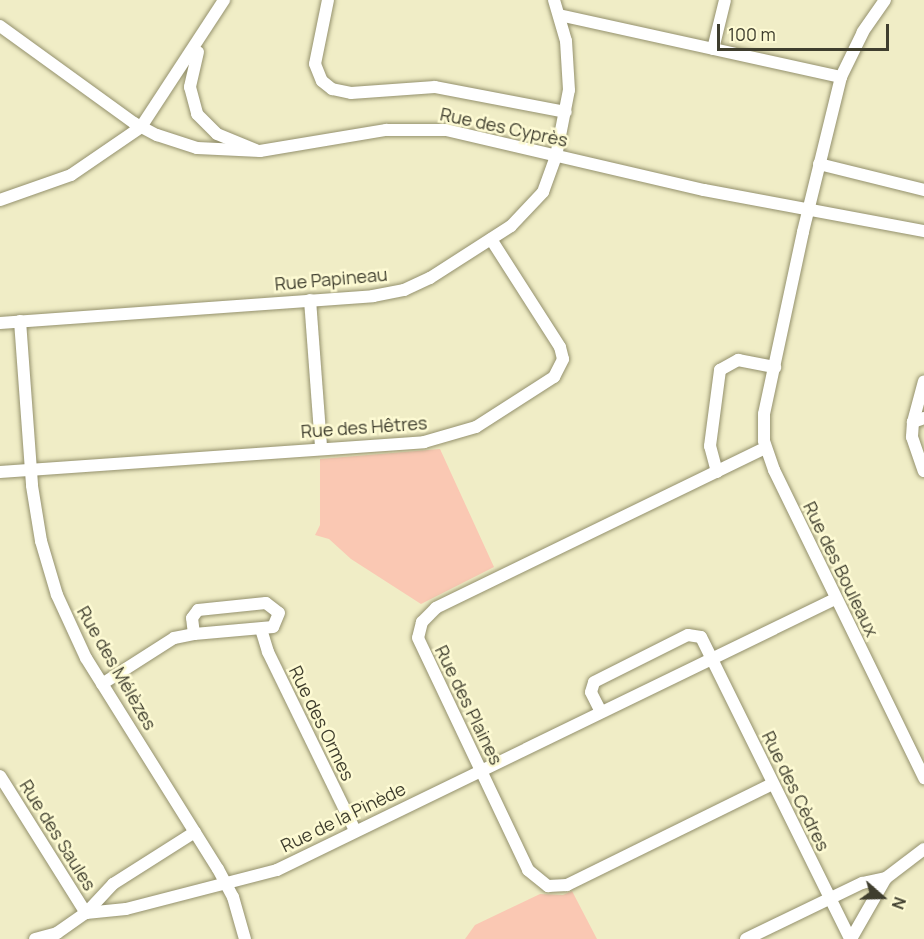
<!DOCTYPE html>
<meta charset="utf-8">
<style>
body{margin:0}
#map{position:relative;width:924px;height:939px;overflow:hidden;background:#f0edc6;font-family:Manrope,sans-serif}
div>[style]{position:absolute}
.green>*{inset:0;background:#fac8b3}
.roads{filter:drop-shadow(0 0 2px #94916d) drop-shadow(0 0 2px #94916d)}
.minor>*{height:12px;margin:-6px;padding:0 6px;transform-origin:6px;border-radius:6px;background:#fff}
span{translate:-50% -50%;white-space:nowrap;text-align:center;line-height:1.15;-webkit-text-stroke:5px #fdfad3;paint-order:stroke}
.street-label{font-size:18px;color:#3f3e2e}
.north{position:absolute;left:852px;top:867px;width:60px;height:60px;-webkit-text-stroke:4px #fdfad3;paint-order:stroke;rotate:110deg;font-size:16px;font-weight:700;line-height:24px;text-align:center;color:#3f3e2e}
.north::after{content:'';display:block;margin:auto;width:21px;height:27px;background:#3f3e2e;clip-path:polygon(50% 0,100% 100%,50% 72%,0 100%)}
.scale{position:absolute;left:717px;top:24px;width:172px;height:27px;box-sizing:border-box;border:3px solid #3f3e2e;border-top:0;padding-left:8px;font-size:18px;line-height:21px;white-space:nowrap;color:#3f3e2e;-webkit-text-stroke:4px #fdfad3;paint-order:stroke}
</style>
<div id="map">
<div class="green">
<div style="clip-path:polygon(440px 449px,494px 567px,421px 604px,351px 559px,329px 539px,315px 535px,320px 525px,320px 459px)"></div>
<div style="clip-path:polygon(572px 891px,597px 939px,465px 939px,475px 925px,540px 894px,563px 895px)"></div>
</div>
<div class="roads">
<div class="minor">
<div style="left:328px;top:0;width:65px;rotate:101.5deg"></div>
<div style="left:315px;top:64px;width:18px;rotate:68deg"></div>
<div style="left:322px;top:81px;width:13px;rotate:39deg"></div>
<div style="left:332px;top:89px;width:19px;rotate:12deg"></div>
<div style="left:351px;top:93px;width:84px;rotate:-4.1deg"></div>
<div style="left:435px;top:87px;width:133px;rotate:10.8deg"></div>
<div style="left:885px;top:0;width:39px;rotate:125deg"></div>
<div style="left:863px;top:32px;width:50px;rotate:116.1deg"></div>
<div style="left:841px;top:77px;width:160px;rotate:103.8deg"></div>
<div style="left:803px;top:232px;width:186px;rotate:102.1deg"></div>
<div style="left:764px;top:414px;width:27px;rotate:90deg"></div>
<div style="left:764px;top:441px;width:31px;rotate:71deg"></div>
<div style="left:774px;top:470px;width:343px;rotate:64deg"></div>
<div style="left:559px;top:15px;width:289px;rotate:12.4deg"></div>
<div style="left:0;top:26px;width:165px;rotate:35.9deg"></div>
<div style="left:134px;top:123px;width:26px;rotate:28deg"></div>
<div style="left:157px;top:135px;width:42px;rotate:18deg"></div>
<div style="left:197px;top:148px;width:63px;rotate:2.7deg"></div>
<div style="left:260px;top:151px;width:128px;rotate:-9.5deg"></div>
<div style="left:386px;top:130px;width:60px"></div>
<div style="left:446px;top:130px;width:265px;rotate:13.1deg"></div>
<div style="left:704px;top:190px;width:224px;rotate:10.6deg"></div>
<div style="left:713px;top:49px;width:50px;rotate:-76.2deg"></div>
<div style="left:198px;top:52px;width:36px;rotate:103deg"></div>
<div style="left:190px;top:87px;width:28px;rotate:75deg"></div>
<div style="left:197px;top:114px;width:28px;rotate:45deg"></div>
<div style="left:217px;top:134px;width:42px;rotate:22.3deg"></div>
<div style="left:819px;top:164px;width:108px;rotate:13.9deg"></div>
<div style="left:0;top:200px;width:75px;rotate:-19.4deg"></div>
<div style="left:71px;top:175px;width:85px;rotate:-34.4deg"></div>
<div style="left:141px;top:127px;width:152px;rotate:-56.8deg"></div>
<div style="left:310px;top:300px;width:148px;rotate:85.7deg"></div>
<div style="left:20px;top:321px;width:165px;rotate:85.8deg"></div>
<div style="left:32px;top:486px;width:56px;rotate:80.7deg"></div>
<div style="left:41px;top:541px;width:56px;rotate:73.5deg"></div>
<div style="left:57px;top:595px;width:69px;rotate:65.3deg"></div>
<div style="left:86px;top:658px;width:249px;rotate:58deg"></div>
<div style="left:218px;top:869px;width:32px;rotate:62deg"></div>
<div style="left:233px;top:897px;width:44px;rotate:74.1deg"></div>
<div style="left:0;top:323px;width:374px;rotate:-4.1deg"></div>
<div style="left:373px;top:296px;width:32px;rotate:-11deg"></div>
<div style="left:404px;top:290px;width:29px;rotate:-25deg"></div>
<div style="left:430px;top:278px;width:96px;rotate:-32.7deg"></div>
<div style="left:511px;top:226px;width:47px;rotate:-46.7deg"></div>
<div style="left:543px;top:192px;width:38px;rotate:-70deg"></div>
<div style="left:556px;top:156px;width:67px;rotate:-78.9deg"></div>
<div style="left:569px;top:90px;width:49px;rotate:-93.5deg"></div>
<div style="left:566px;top:41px;width:43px;rotate:-106.3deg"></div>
<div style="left:924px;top:418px;width:12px;rotate:160deg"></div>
<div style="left:913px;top:422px;width:15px;rotate:94deg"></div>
<div style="left:912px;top:437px;width:36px;rotate:71deg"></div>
<div style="left:913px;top:422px;width:42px;rotate:-75deg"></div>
<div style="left:765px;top:448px;width:366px;rotate:154.1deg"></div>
<div style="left:436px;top:608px;width:20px;rotate:135deg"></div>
<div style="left:422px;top:622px;width:16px;rotate:104deg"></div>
<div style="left:418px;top:638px;width:257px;rotate:64.6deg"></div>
<div style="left:528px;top:870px;width:26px;rotate:39deg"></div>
<div style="left:548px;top:886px;width:19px;rotate:-3deg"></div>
<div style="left:567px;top:885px;width:229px;rotate:-26.2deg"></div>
<div style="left:0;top:472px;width:425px;rotate:-4deg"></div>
<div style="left:424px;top:442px;width:54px;rotate:-16.1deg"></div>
<div style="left:476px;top:427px;width:93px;rotate:-32.7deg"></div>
<div style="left:554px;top:377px;width:20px;rotate:-63deg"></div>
<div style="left:563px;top:359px;width:12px;rotate:-104deg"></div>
<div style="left:560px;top:347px;width:128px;rotate:-122.6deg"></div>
<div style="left:717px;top:472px;width:27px;rotate:-105deg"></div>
<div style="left:710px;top:446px;width:77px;rotate:-82.5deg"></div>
<div style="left:720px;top:370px;width:21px;rotate:-29deg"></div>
<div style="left:738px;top:360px;width:38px;rotate:11deg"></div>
<div style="left:266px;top:603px;width:16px;rotate:38deg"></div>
<div style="left:279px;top:613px;width:15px;rotate:113deg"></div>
<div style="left:273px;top:627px;width:79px;rotate:174.9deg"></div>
<div style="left:194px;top:634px;width:16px;rotate:-97deg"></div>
<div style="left:192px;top:618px;width:10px;rotate:-53deg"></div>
<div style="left:198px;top:610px;width:68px;rotate:-5.9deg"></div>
<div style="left:261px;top:629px;width:24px;rotate:73deg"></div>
<div style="left:268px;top:652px;width:198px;rotate:64deg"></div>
<div style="left:102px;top:684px;width:85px;rotate:-32.6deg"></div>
<div style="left:174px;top:638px;width:20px;rotate:-11deg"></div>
<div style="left:601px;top:712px;width:22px;rotate:-117deg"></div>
<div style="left:591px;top:692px;width:10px;rotate:-73deg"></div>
<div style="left:594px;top:682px;width:105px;rotate:-26.6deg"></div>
<div style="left:688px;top:635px;width:13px;rotate:9deg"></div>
<div style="left:701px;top:637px;width:337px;rotate:63.7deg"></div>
<div style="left:0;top:776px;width:162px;rotate:57.9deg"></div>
<div style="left:86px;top:913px;width:40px;rotate:-5.7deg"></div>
<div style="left:126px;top:909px;width:156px;rotate:-14.5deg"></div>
<div style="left:277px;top:870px;width:620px;rotate:-25.9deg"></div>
<div style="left:35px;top:939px;width:23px;rotate:-15deg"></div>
<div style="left:57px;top:933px;width:35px;rotate:-35deg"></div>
<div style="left:86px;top:913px;width:40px;rotate:-47deg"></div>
<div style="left:113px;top:884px;width:97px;rotate:-32.4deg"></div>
<div style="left:746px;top:939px;width:129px;rotate:-25.8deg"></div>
<div style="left:862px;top:883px;width:25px;rotate:-12deg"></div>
<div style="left:851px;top:939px;width:70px;rotate:-60.2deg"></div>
<div style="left:886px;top:878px;width:48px;rotate:-37.3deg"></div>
</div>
</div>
<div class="street-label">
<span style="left:504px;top:127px;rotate:12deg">Rue des Cyprès</span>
<span style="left:331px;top:279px;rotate:-5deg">Rue Papineau</span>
<span style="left:364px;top:427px;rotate:-4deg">Rue des Hêtres</span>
<span style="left:841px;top:569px;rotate:64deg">Rue des Bouleaux</span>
<span style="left:117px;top:668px;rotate:60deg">Rue des Mélèzes</span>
<span style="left:469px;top:705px;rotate:64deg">Rue des Plaines</span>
<span style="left:322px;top:723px;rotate:64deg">Rue des Ormes</span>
<span style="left:796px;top:791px;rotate:64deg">Rue des Cèdres</span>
<span style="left:343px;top:817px;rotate:-26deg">Rue de la Pinède</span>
<span style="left:58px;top:835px;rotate:58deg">Rue des Saules</span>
</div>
<div class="north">N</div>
<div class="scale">100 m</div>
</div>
